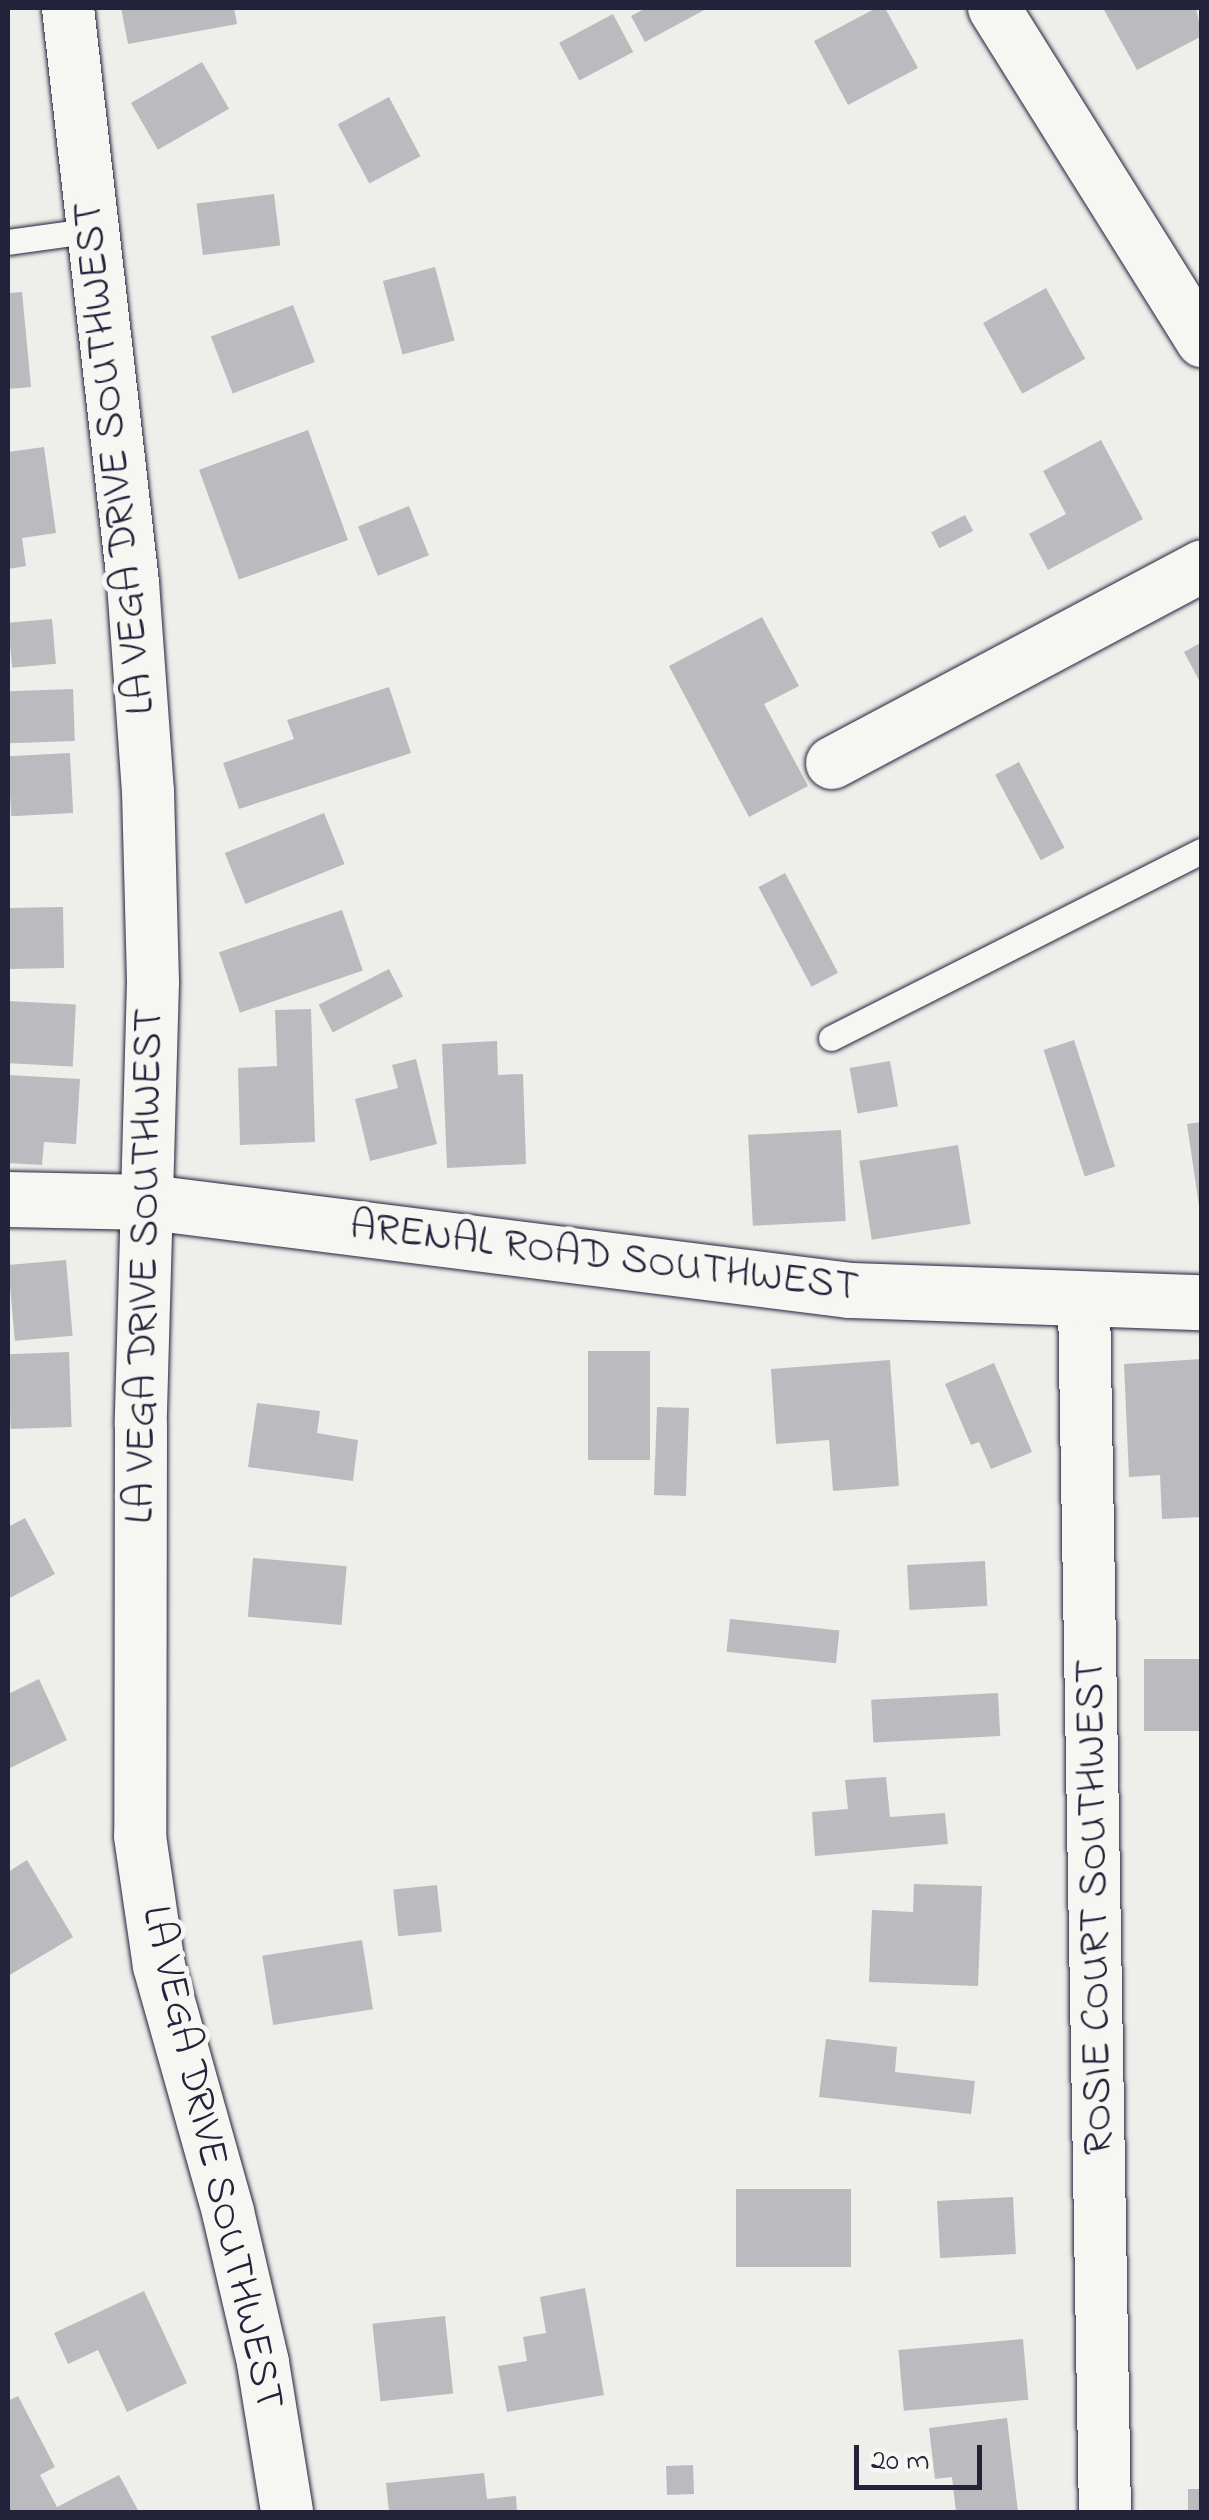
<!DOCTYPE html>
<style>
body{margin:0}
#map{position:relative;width:1209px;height:2520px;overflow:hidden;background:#eeeeeb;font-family:"Indie Flower",sans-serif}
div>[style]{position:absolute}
.building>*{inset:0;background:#bbbbbf;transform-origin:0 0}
.roads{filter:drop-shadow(0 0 2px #22223b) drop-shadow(0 0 2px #22223b)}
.service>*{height:25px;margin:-12.5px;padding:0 12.5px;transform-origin:12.5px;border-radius:12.5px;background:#f6f6f2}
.minor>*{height:52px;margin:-26px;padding:0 26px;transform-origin:26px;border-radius:26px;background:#f6f6f2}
.tertiary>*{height:55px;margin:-27.5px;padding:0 27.5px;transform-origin:27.5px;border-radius:27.5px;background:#f6f6f2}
span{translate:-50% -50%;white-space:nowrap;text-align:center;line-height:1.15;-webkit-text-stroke:10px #f6f6f2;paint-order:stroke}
.street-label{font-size:42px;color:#22223b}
.frame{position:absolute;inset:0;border:10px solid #22223b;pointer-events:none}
.scale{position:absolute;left:854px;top:2445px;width:128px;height:45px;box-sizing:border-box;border:5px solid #22223b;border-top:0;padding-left:12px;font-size:30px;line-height:35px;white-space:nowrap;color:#22223b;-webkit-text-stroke:8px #f6f6f2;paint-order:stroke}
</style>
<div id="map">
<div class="building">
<div style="clip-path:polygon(121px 8px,234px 8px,237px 24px,128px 44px)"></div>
<div style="clip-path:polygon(646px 8px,708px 8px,645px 42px,631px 16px)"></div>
<div style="clip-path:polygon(876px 8px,885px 8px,918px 68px,848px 105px,814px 41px)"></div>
<div style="clip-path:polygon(1103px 8px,1196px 8px,1202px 36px,1137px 70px)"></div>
<div style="left:613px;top:14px;width:43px;height:61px;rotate:62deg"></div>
<div style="left:202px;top:62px;width:54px;height:82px;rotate:60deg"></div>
<div style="left:389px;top:97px;width:67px;height:58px;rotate:62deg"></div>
<div style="left:274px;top:194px;width:52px;height:78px;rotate:83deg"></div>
<div style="left:435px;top:267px;width:76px;height:54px;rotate:75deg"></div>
<div style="left:1046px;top:288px;width:81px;height:72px;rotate:61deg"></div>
<div style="clip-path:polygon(22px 292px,31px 387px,8px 389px,8px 293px)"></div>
<div style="left:293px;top:305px;width:61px;height:88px;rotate:69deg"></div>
<div style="left:308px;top:430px;width:117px;height:116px;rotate:70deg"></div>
<div style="clip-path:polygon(1101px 440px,1143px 519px,1048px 570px,1029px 534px,1066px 514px,1043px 471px)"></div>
<div style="clip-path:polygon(44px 447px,56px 533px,22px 538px,26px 566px,8px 569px,8px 452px)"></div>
<div style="left:409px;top:506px;width:53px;height:55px;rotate:68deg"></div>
<div style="left:965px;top:515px;width:18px;height:38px;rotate:63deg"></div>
<div style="clip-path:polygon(762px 617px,799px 686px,764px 704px,808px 786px,749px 817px,669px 666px)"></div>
<div style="left:52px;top:619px;width:45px;height:44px;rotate:85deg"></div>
<div style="clip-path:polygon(1202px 642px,1202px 686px,1184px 652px)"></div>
<div style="clip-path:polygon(389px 687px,411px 753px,239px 809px,223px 763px,294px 739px,287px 720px)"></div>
<div style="left:73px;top:689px;width:52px;height:65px;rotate:88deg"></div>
<div style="left:70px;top:753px;width:60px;height:62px;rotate:87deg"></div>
<div style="left:1019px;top:762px;width:97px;height:27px;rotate:62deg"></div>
<div style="left:324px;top:813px;width:55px;height:107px;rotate:68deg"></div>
<div style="left:785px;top:873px;width:113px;height:30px;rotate:62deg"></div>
<div style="left:63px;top:907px;width:61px;height:55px;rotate:89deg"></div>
<div style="left:342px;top:910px;width:64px;height:130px;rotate:71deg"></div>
<div style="left:389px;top:969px;width:31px;height:79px;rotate:63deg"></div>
<div style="left:8px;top:1001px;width:68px;height:62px;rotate:3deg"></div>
<div style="clip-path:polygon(311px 1009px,315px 1142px,240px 1145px,238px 1068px,277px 1066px,275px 1010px)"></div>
<div style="left:1074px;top:1040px;width:133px;height:32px;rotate:72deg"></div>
<div style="clip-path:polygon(497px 1041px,498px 1075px,523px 1074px,526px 1164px,447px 1168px,442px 1044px)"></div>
<div style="clip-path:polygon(416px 1059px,437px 1144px,370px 1161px,355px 1099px,398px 1088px,392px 1065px)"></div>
<div style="left:890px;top:1061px;width:46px;height:41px;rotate:80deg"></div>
<div style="clip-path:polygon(8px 1075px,80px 1079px,76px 1144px,44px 1142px,42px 1165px,8px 1163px)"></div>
<div style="clip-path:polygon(1202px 1122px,1202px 1206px,1199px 1206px,1187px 1124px)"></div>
<div style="left:841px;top:1130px;width:91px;height:93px;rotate:87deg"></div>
<div style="left:958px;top:1145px;width:80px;height:100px;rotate:81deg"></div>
<div style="left:66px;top:1260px;width:76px;height:58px;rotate:85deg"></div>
<div style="left:588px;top:1351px;width:62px;height:109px"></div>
<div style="left:69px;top:1352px;width:75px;height:61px;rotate:88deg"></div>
<div style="clip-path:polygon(1202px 1359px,1202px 1517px,1162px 1519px,1160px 1475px,1129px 1477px,1124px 1364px)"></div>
<div style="clip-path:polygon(890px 1360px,899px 1486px,833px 1491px,829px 1440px,776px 1444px,771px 1369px)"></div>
<div style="clip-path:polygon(994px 1363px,1032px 1452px,991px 1469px,979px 1442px,971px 1445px,945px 1384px)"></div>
<div style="clip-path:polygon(257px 1403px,320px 1411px,317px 1433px,358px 1440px,353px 1481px,248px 1467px)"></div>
<div style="left:657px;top:1407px;width:32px;height:88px;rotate:2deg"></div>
<div style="clip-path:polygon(25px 1518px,55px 1574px,8px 1599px,8px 1527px)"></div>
<div style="left:253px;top:1558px;width:94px;height:59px;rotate:5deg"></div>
<div style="left:985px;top:1561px;width:45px;height:78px;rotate:87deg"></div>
<div style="left:730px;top:1619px;width:110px;height:33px;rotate:6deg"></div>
<div style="left:1144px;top:1659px;width:58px;height:72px"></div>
<div style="clip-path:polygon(39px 1679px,67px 1740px,8px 1769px,8px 1694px)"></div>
<div style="left:998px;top:1693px;width:43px;height:127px;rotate:87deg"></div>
<div style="clip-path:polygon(886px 1777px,890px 1817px,945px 1813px,948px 1844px,815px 1856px,812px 1812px,848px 1809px,845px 1780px)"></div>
<div style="clip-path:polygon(27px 1860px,73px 1937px,8px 1976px,8px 1872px)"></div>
<div style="clip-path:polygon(914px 1884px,982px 1886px,978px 1986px,869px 1982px,872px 1910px,913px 1912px)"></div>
<div style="left:437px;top:1885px;width:47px;height:44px;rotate:84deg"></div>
<div style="left:362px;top:1940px;width:70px;height:101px;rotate:81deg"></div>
<div style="clip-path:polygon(826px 2039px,897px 2047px,895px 2072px,975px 2081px,971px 2114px,819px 2097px)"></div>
<div style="left:736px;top:2189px;width:115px;height:78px"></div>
<div style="left:1013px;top:2197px;width:57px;height:76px;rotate:87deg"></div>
<div style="clip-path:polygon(585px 2288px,604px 2395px,507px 2412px,498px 2366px,527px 2361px,523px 2337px,546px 2333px,540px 2297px)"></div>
<div style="clip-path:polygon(144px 2291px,187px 2383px,127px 2412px,98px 2350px,68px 2364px,54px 2333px)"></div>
<div style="left:445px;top:2316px;width:78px;height:73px;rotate:84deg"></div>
<div style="left:1023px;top:2339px;width:61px;height:125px;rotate:85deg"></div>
<div style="clip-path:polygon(18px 2396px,55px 2467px,40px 2475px,57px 2507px,119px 2475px,139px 2512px,8px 2512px,8px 2401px)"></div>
<div style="clip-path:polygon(1007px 2418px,1018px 2512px,956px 2512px,952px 2477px,935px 2479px,929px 2428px)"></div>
<div style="left:693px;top:2465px;width:29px;height:27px;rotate:88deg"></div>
<div style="clip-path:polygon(484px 2473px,487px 2499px,516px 2496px,517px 2512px,389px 2512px,386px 2483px)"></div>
<div style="left:1202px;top:2489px;width:23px;height:14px;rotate:90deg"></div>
</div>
<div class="roads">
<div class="service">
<div style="left:8px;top:242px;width:86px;rotate:-8deg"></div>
<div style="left:831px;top:1038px;width:415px;rotate:-26.8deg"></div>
</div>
<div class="minor">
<div style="left:68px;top:8px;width:579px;rotate:83.55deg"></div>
<div style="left:133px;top:583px;width:209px;rotate:85.9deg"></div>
<div style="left:148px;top:791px;width:191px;rotate:88.5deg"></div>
<div style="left:153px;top:982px;width:443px;rotate:91.6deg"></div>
<div style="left:141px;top:1425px;width:411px;rotate:90.1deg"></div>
<div style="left:140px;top:1836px;width:131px;rotate:81.7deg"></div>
<div style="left:159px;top:1966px;width:255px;rotate:74.3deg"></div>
<div style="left:228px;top:2212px;width:155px;rotate:76.9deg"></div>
<div style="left:263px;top:2363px;width:151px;rotate:80.8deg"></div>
<div style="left:994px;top:8px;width:393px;rotate:58deg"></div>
<div style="left:832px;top:763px;width:419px;rotate:-28deg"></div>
<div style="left:1084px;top:1301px;width:1211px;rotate:89.01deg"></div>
</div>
<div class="tertiary">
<div style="left:8px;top:1199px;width:141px;rotate:1.2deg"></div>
<div style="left:149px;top:1202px;width:707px;rotate:7.16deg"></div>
<div style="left:850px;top:1290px;width:352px;rotate:2deg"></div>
</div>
</div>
<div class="street-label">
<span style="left:116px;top:458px;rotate:-96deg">LA VEGA DRIVE SOUTHWEST</span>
<span style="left:604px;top:1258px;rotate:7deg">ARENAL ROAD SOUTHWEST</span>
<span style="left:146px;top:1266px;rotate:-89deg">LA VEGA DRIVE SOUTHWEST</span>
<span style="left:1096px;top:1907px;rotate:-91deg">ROSIE COURT SOUTHWEST</span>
<span style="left:211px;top:2158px;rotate:77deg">LA VEGA DRIVE SOUTHWEST</span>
</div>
<div class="frame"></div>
<div class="scale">20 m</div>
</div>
